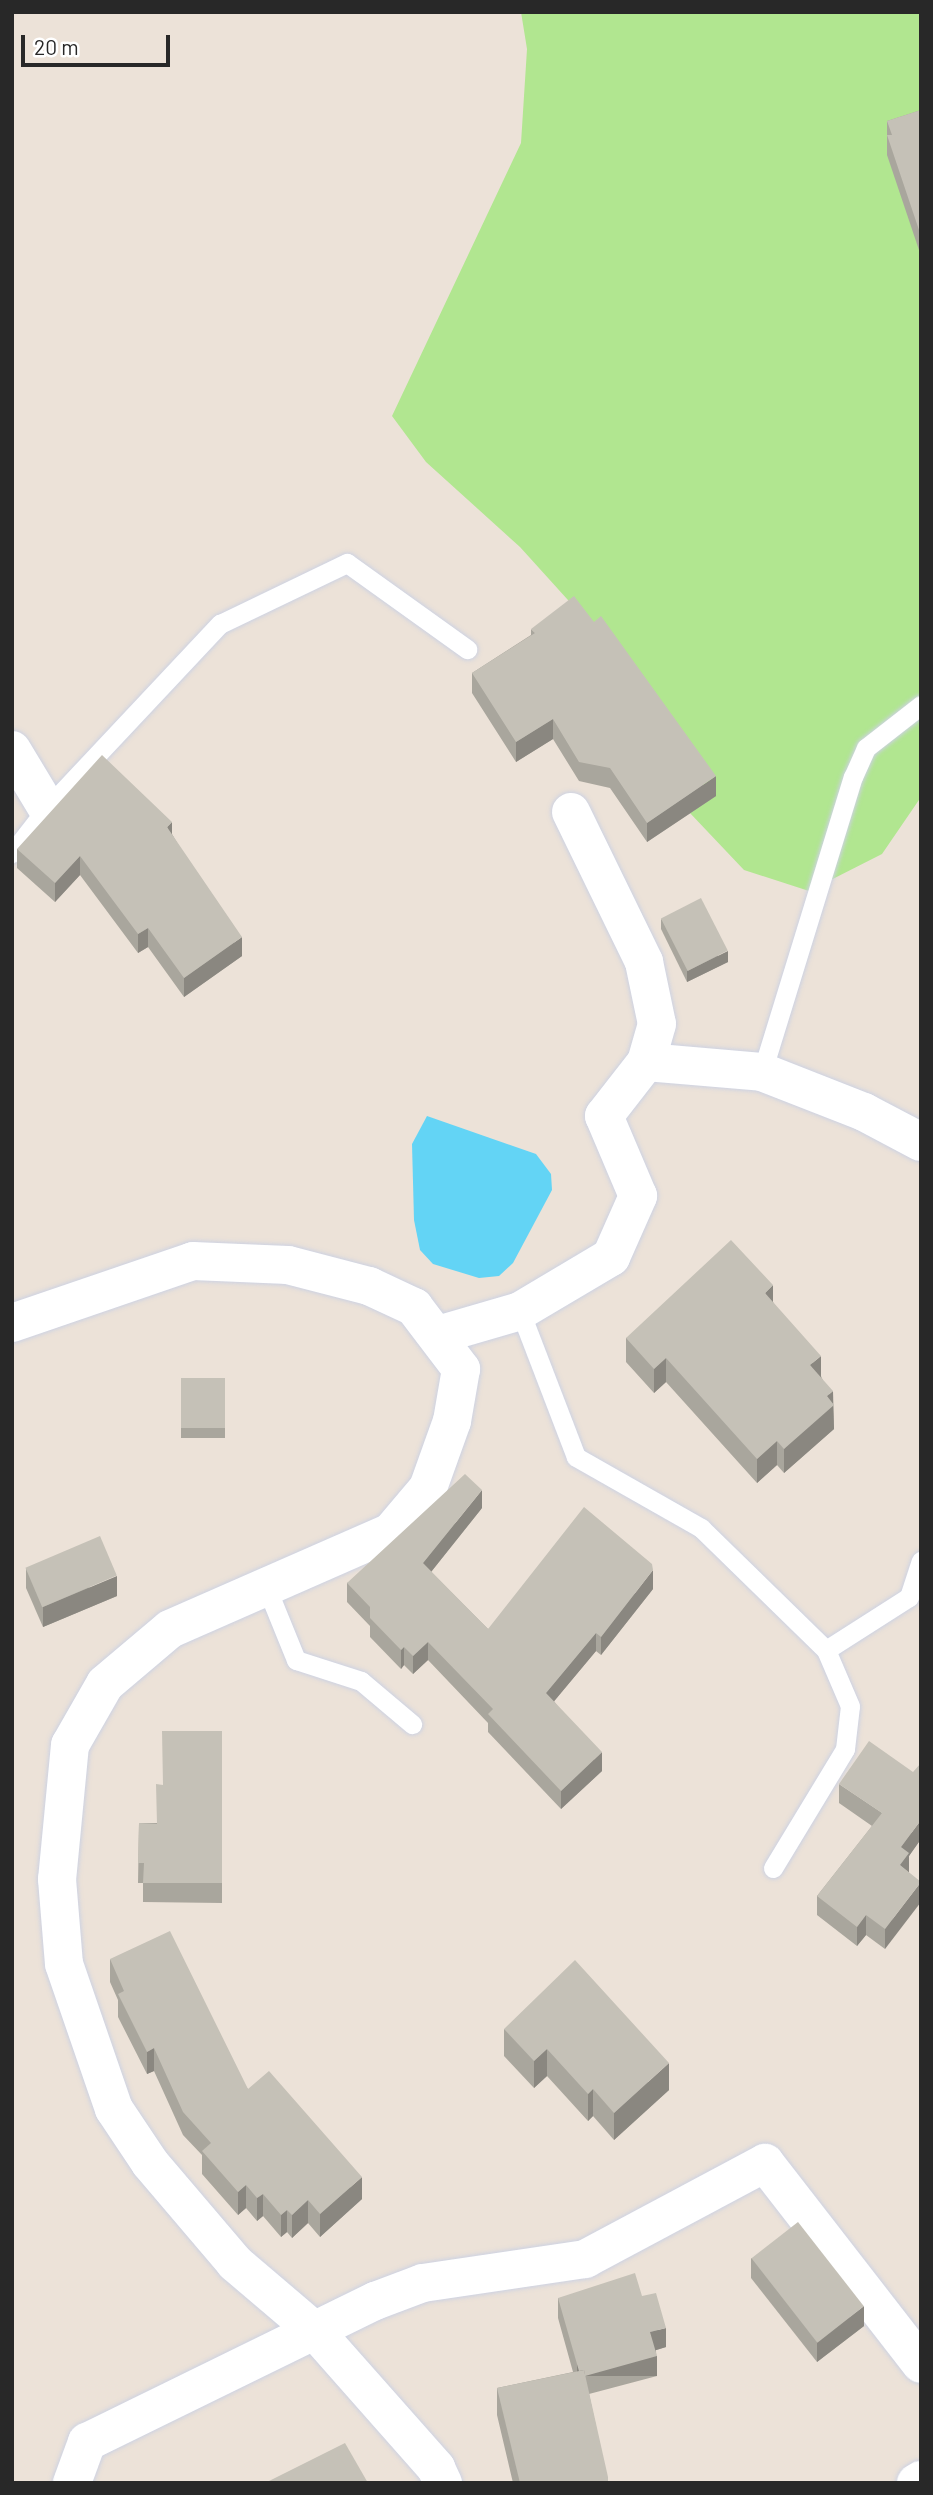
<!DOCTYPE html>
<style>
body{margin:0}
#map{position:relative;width:933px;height:2495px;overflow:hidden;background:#ece2d8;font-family:Barlow,sans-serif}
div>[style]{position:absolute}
.green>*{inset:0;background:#b1e690}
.water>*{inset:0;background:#63d4f5}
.roads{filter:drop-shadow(0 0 2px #cdd2e2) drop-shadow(0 0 2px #cdd2e2)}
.service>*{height:19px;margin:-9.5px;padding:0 9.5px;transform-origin:9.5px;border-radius:9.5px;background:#fff}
.minor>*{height:38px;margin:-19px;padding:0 19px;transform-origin:19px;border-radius:19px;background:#fff}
.wall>*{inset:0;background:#a9a69d;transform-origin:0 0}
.shaded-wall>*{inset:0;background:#8a8780;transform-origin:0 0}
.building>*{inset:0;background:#c5c1b7;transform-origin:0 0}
span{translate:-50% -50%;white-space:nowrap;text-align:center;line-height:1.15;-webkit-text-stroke:5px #fff;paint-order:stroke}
.frame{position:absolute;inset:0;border:14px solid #282828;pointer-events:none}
.scale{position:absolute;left:21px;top:35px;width:149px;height:32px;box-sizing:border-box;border:4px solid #282828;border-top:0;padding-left:9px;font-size:21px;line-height:24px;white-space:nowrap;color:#282828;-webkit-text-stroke:5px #fff;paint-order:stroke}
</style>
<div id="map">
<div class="green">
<div style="clip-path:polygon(521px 12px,921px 12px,921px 797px,882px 854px,809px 891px,744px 870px,671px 793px,596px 631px,520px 547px,426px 462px,392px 416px,521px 143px,527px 49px)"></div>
</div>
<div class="water">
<div style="clip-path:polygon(427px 1116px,536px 1154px,551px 1174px,552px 1190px,513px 1263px,499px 1276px,479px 1278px,433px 1264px,420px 1250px,414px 1220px,412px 1144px)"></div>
</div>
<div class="roads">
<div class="service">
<div style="left:12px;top:853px;width:57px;rotate:-52.1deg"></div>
<div style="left:47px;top:808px;width:253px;rotate:-46.8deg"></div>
<div style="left:220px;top:624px;width:141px;rotate:-25.7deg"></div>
<div style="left:347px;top:563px;width:148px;rotate:35.6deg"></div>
<div style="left:762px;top:1072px;width:309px;rotate:-72.9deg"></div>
<div style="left:853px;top:777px;width:32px;rotate:-66deg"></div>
<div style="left:866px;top:748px;width:70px;rotate:-38deg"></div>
<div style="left:520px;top:1311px;width:156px;rotate:69deg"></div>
<div style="left:576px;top:1457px;width:144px;rotate:29.6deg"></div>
<div style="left:701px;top:1528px;width:175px;rotate:44.3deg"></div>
<div style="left:826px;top:1650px;width:98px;rotate:-32.6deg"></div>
<div style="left:909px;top:1597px;width:38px;rotate:-72deg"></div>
<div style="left:266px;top:1586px;width:80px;rotate:67.9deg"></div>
<div style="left:296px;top:1660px;width:68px;rotate:17.9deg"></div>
<div style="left:361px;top:1681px;width:67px;rotate:40.1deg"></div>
<div style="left:773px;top:1868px;width:139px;rotate:-58.8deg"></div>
<div style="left:845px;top:1749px;width:43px;rotate:-83.4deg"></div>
<div style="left:850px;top:1706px;width:61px;rotate:-113.2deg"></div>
</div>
<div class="minor">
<div style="left:12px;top:750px;width:68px;rotate:58.9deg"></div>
<div style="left:571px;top:812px;width:167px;rotate:64deg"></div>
<div style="left:644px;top:962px;width:63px;rotate:78.2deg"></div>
<div style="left:657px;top:1024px;width:40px;rotate:106deg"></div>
<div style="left:12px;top:1323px;width:191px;rotate:-18.9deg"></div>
<div style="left:193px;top:1261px;width:95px;rotate:2.4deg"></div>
<div style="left:288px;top:1265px;width:84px;rotate:14.5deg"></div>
<div style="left:369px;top:1286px;width:50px;rotate:25deg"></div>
<div style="left:414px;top:1307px;width:78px;rotate:52.8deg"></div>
<div style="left:461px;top:1369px;width:53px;rotate:99.8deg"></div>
<div style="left:452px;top:1421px;width:71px;rotate:109.7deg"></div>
<div style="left:428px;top:1488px;width:57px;rotate:130.1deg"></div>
<div style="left:391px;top:1532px;width:241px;rotate:156.3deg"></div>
<div style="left:170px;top:1629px;width:85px;rotate:139.8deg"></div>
<div style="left:105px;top:1684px;width:70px;rotate:119.8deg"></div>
<div style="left:70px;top:1745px;width:135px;rotate:95.5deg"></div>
<div style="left:57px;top:1879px;width:85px;rotate:85.3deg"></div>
<div style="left:64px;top:1964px;width:153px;rotate:71deg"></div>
<div style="left:114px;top:2109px;width:65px;rotate:56.3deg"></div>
<div style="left:150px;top:2163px;width:131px;rotate:49.6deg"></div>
<div style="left:235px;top:2263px;width:105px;rotate:40.4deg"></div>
<div style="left:315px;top:2331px;width:183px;rotate:48.5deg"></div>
<div style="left:436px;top:2468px;width:17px;rotate:65deg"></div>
<div style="left:438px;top:1335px;width:85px;rotate:-16.3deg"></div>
<div style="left:520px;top:1311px;width:106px;rotate:-30.7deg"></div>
<div style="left:611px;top:1257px;width:67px;rotate:-66.1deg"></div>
<div style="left:638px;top:1196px;width:87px;rotate:-113deg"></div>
<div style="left:604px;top:1116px;width:68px;rotate:-52.1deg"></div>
<div style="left:646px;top:1062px;width:116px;rotate:4.9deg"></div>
<div style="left:762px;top:1072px;width:110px;rotate:21.4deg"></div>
<div style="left:864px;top:1112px;width:64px;rotate:27.8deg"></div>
<div style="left:72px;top:2483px;width:44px;rotate:-69.9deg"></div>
<div style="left:87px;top:2442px;width:321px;rotate:-26.1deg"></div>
<div style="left:375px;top:2301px;width:51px;rotate:-20.6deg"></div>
<div style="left:423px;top:2283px;width:164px;rotate:-8.4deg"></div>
<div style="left:585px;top:2259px;width:204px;rotate:-28.1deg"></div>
<div style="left:765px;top:2163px;width:254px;rotate:52.2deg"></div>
<div style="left:916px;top:2483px;width:6px;rotate:-31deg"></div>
</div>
</div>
<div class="wall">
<div style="clip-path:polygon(921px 110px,921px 256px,887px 155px,887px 121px)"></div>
<div style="clip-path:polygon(531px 629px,716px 796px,647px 842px,610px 788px,579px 781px,553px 739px,516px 762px,472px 693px,472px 673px,531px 635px)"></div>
<div style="clip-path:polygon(172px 834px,242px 956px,184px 997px,148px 947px,138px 953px,80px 875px,55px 902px,17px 868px,17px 849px)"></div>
<div style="clip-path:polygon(661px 919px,728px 962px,687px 982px,661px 929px)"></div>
<div style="clip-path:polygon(773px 1302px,821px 1376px,833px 1404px,834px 1429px,784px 1473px,777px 1465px,757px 1483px,666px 1382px,654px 1393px,626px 1362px,626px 1338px)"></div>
<div style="left:181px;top:1378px;width:44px;height:60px"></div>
<div style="clip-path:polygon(482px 1508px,431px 1572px,488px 1629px,653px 1589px,601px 1655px,596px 1651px,554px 1701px,602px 1771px,561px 1809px,488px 1732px,488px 1723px,428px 1660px,413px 1674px,404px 1665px,401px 1669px,370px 1637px,370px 1626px,347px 1602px,347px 1583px)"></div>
<div style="clip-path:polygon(26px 1568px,117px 1596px,43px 1627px,26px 1588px)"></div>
<div style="clip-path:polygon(222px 1731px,222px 1903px,143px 1902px,143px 1883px,138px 1883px,139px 1823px,157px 1823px,163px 1785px)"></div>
<div style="clip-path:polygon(839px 1784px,921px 1839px,909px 1856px,885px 1949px,866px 1935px,857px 1946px,817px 1915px,817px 1896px,872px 1826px,839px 1803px)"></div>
<div style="clip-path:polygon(110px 1959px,248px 2089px,362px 2199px,320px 2237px,308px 2223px,292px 2238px,287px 2232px,281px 2237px,263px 2216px,257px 2221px,246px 2208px,238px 2215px,202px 2174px,202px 2155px,183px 2135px,154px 2071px,147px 2074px,118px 2017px,118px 2000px,110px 1982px)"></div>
<div style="clip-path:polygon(504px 2029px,669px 2090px,614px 2140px,593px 2116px,588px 2121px,547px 2076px,534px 2088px,504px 2056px)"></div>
<div style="clip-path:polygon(751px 2258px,864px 2326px,817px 2362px,751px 2278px)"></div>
<div style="clip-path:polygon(642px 2296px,666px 2347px,656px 2350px,657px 2376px,589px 2394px,608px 2483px,513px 2483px,497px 2415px,497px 2388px,573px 2372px,558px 2318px,558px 2298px)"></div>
</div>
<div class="shaded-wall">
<div style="clip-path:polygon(553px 719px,553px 739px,516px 762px,516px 742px)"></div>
<div style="clip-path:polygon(716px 776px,716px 796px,647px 842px,647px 823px)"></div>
<div style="clip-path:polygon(172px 822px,172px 841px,167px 827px)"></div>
<div style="clip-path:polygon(80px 856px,80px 875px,55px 902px,55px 883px)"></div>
<div style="clip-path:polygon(148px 928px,148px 947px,138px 953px,138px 934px)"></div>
<div style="clip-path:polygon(242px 937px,242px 956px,184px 997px,184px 978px)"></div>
<div style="clip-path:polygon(728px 951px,728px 962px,687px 982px,687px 971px)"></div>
<div style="clip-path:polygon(773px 1285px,773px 1309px,765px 1293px)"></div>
<div style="clip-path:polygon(821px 1356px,821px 1380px,810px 1365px)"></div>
<div style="clip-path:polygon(666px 1358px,666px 1382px,654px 1393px,654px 1369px)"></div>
<div style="clip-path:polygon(833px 1391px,834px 1429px,784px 1473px,784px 1449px,827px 1396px)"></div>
<div style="clip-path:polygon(777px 1441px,777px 1465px,757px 1483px,757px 1459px)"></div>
<div style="clip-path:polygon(482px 1490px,482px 1508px,423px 1582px,423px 1563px)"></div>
<div style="clip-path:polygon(653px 1570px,653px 1589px,601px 1655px,601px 1637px)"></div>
<div style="clip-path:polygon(117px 1576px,117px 1596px,43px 1627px,43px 1607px)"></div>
<div style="clip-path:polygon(596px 1633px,596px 1651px,546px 1711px,546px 1693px)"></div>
<div style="clip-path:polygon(428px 1642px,428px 1660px,413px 1674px,413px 1656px)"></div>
<div style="clip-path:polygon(404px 1647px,404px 1665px,401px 1669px,401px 1650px)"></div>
<div style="clip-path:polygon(602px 1752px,602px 1771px,561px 1809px,561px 1791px)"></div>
<div style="clip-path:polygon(921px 1820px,921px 1839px,909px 1856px,909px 1873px,900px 1865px,901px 1847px)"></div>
<div style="clip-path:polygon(921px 1882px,921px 1902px,885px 1949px,885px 1929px)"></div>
<div style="clip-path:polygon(866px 1915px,866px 1935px,857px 1946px,857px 1927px)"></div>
<div style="clip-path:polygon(154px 2048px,154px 2071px,147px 2074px,147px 2052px)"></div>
<div style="clip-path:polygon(547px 2049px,547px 2076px,534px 2088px,534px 2061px)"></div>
<div style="clip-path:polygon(669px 2063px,669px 2090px,614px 2140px,614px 2113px)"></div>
<div style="clip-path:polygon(593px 2089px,593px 2116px,588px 2121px,588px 2094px)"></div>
<div style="clip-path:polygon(362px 2177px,362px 2199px,320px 2237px,320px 2214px)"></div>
<div style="clip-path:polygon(246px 2185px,246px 2208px,238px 2215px,238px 2192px)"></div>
<div style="clip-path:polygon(263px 2194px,263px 2216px,257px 2221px,257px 2198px)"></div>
<div style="clip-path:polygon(308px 2200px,308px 2223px,292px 2238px,292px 2215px)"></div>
<div style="clip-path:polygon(287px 2210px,287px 2232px,281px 2237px,281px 2215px)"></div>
<div style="clip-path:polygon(864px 2306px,864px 2326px,817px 2362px,817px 2342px)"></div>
<div style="clip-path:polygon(666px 2328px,666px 2347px,650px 2352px,650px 2332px)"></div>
<div style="left:657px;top:2356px;width:20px;height:80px;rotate:90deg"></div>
</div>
<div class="building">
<div style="clip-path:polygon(921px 110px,921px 236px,887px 135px,892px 135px,887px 121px)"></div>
<div style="clip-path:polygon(574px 596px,594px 622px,601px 616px,716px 776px,647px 823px,610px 768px,579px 762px,553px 719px,516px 742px,472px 673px,535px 633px,531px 629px)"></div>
<div style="clip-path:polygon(102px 755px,172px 822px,167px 827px,242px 937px,184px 978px,148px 928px,138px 934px,80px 856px,55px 883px,17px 849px)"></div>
<div style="left:701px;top:898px;width:59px;height:45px;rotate:63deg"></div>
<div style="clip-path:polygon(731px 1240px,773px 1285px,765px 1293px,821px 1356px,810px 1365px,833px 1391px,827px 1396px,834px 1405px,784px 1449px,777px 1441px,757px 1459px,666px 1358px,654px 1369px,626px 1338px)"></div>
<div style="left:181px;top:1378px;width:44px;height:50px"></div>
<div style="clip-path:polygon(465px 1474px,482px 1490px,423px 1563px,488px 1629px,584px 1507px,652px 1564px,653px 1570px,601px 1637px,596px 1633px,546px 1693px,602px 1752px,561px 1791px,488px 1714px,493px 1709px,428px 1642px,413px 1656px,404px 1647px,401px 1650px,370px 1618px,370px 1607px,347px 1583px)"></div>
<div style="left:100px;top:1536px;width:43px;height:81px;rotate:67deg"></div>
<div style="clip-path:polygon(162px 1731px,222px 1731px,222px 1883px,143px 1883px,144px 1863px,138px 1863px,139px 1823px,157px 1824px,156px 1784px,163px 1785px)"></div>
<div style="clip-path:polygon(869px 1741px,913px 1772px,921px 1763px,921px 1820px,901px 1847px,909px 1853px,900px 1865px,921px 1882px,885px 1929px,866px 1915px,857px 1927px,817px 1896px,882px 1813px,839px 1784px)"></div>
<div style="clip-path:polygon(170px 1931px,248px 2089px,269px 2071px,362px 2177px,320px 2214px,308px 2200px,292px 2215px,287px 2210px,281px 2215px,263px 2194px,257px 2198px,246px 2185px,238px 2192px,202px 2151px,211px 2143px,183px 2112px,154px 2048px,147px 2052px,118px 1994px,124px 1991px,110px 1959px)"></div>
<div style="clip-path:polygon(575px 1960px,669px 2063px,614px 2113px,593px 2089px,588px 2094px,547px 2049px,534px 2061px,504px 2029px)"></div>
<div style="left:798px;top:2222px;width:107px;height:59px;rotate:52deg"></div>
<div style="clip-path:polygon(635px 2273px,642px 2296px,656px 2293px,666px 2328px,650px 2332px,657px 2356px,585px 2376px,584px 2370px,579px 2371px,558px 2298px)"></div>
<div style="clip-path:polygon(584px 2370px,608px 2477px,608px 2483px,520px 2483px,497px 2388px)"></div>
<div style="clip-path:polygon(345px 2443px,368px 2483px,265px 2483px)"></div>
</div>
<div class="frame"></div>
<div class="scale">20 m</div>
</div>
